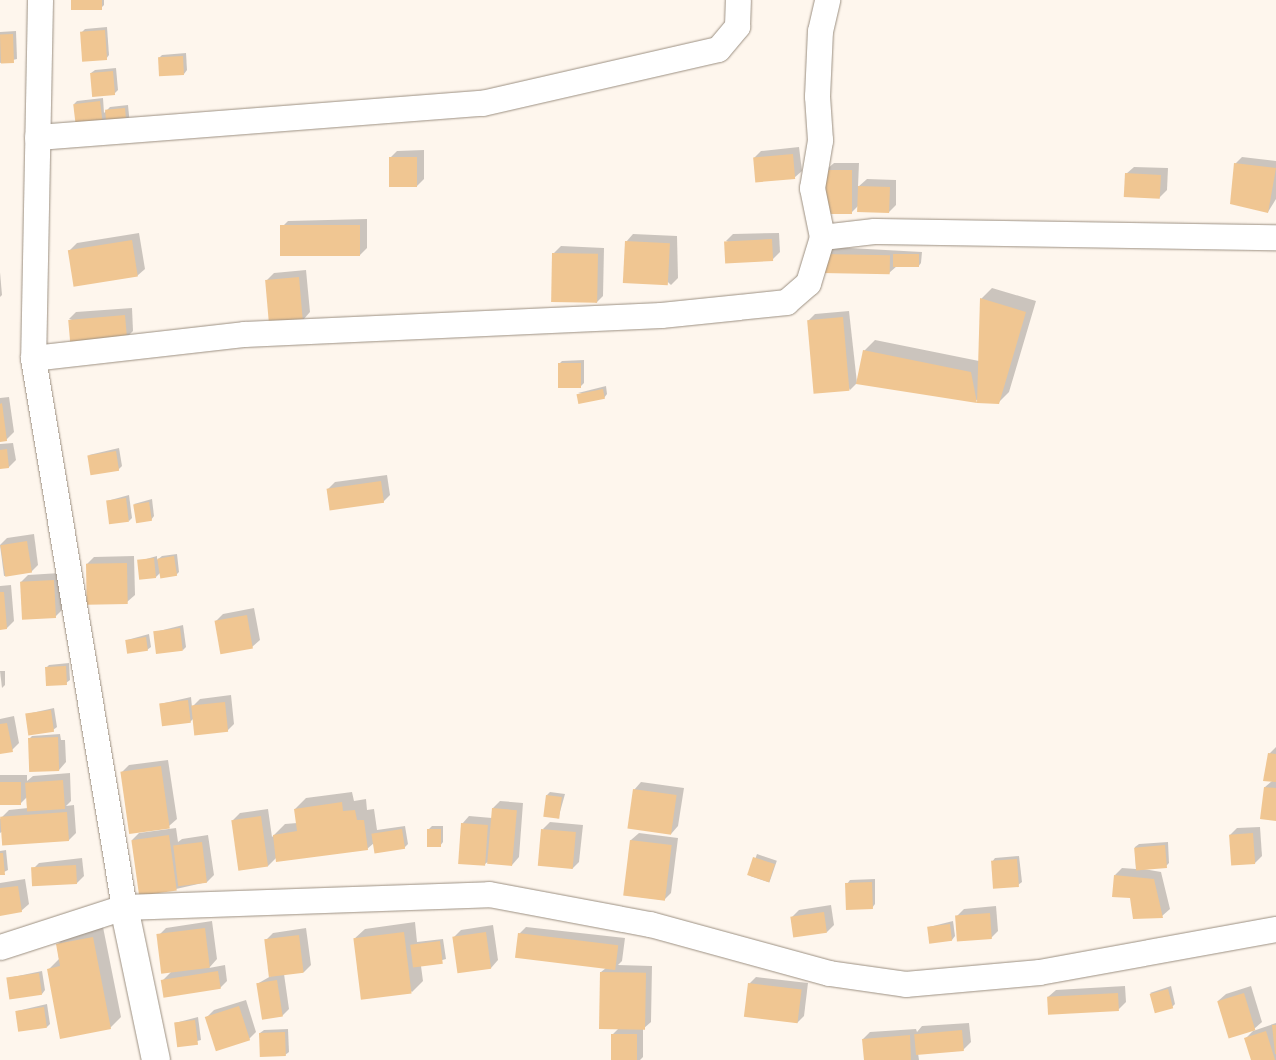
<!DOCTYPE html>
<style>
body{margin:0}
#map{position:relative;width:1276px;height:1060px;overflow:hidden;background:#fef6ed;font-family:"Public Sans",sans-serif}
div>[style]{position:absolute}
.shadow>*{inset:0;background:#0003;transform-origin:0 0}
.building>*{inset:0;background:#f0c692;transform-origin:0 0}
.roads{filter:drop-shadow(0 0 1px #9c9082) drop-shadow(0 0 1px #9c9082)}
.minor>*{height:25px;margin:-12.5px;padding:0 12.5px;transform-origin:12.5px;border-radius:12.5px;background:#fff}
.tertiary>*{height:28px;margin:-14px;padding:0 14px;transform-origin:14px;border-radius:14px;background:#fff}
span{translate:-50% -50%;white-space:nowrap;text-align:center;line-height:1.15;-webkit-text-stroke:4.5px #fff;paint-order:stroke}
</style>
<div id="map">
<div class="shadow">
<div style="clip-path:polygon(72px 0,104px 0,104px 5px,101px 8px)"></div>
<div style="clip-path:polygon(107px 27px,109px 55px,106px 59px,82px 32px,85px 29px)"></div>
<div style="clip-path:polygon(16px 31px,17px 59px,0 63px,0 32px)"></div>
<div style="clip-path:polygon(186px 53px,187px 70px,184px 74px,159px 58px,162px 55px)"></div>
<div style="clip-path:polygon(116px 68px,118px 90px,114px 94px,91px 73px,95px 70px)"></div>
<div style="clip-path:polygon(103px 98px,104px 113px,110px 107px,128px 105px,130px 125px,102px 126px,74px 104px,77px 101px)"></div>
<div style="clip-path:polygon(799px 147px,802px 171px,794px 178px,754px 158px,761px 151px)"></div>
<div style="clip-path:polygon(424px 150px,424px 179px,417px 186px,390px 158px,397px 151px)"></div>
<div style="clip-path:polygon(1242px 157px,1276px 161px,1276px 199px,1268px 212px,1235px 164px)"></div>
<div style="clip-path:polygon(834px 163px,859px 163px,858px 187px,867px 179px,896px 180px,896px 205px,889px 212px,859px 205px,851px 213px,826px 170px)"></div>
<div style="clip-path:polygon(1134px 167px,1168px 168px,1167px 190px,1159px 198px,1126px 174px)"></div>
<div style="clip-path:polygon(367px 219px,367px 248px,360px 255px,281px 228px,288px 221px)"></div>
<div style="clip-path:polygon(139px 233px,145px 269px,137px 276px,70px 250px,77px 243px)"></div>
<div style="clip-path:polygon(779px 233px,780px 252px,772px 260px,726px 241px,733px 234px)"></div>
<div style="clip-path:polygon(633px 234px,677px 236px,678px 278px,671px 285px,626px 242px)"></div>
<div style="clip-path:polygon(561px 246px,604px 248px,603px 296px,596px 303px,554px 253px)"></div>
<div style="clip-path:polygon(831px 247px,922px 252px,921px 263px,918px 267px,897px 266px,889px 273px,823px 272px)"></div>
<div style="clip-path:polygon(306px 270px,310px 312px,303px 320px,267px 280px,274px 273px)"></div>
<div style="clip-path:polygon(0 272px,2px 295px,0 297px)"></div>
<div style="clip-path:polygon(992px 288px,1036px 301px,1009px 392px,998px 403px,858px 383px,864px 351px,875px 340px,979px 361px,981px 299px)"></div>
<div style="clip-path:polygon(132px 308px,133px 331px,126px 338px,69px 319px,76px 312px)"></div>
<div style="clip-path:polygon(849px 311px,857px 383px,850px 390px,808px 321px,815px 314px)"></div>
<div style="clip-path:polygon(584px 360px,584px 383px,581px 386px,559px 364px,562px 361px)"></div>
<div style="clip-path:polygon(606px 386px,607px 394px,604px 398px,578px 393px)"></div>
<div style="clip-path:polygon(9px 397px,14px 432px,6px 440px,0 441px,0 398px)"></div>
<div style="clip-path:polygon(13px 443px,16px 460px,9px 467px,0 468px,0 444px)"></div>
<div style="clip-path:polygon(119px 448px,122px 466px,118px 470px,89px 455px)"></div>
<div style="clip-path:polygon(387px 475px,390px 495px,383px 502px,328px 489px,335px 482px)"></div>
<div style="clip-path:polygon(129px 495px,132px 518px,129px 521px,107px 501px)"></div>
<div style="clip-path:polygon(152px 499px,154px 516px,151px 520px,134px 504px)"></div>
<div style="clip-path:polygon(34px 534px,38px 565px,31px 572px,4px 576px,0 545px,7px 538px)"></div>
<div style="clip-path:polygon(177px 554px,179px 572px,176px 575px,160px 573px,156px 577px,139px 561px,157px 556px,157px 560px,162px 556px)"></div>
<div style="clip-path:polygon(134px 556px,135px 595px,127px 602px,87px 564px,94px 557px)"></div>
<div style="clip-path:polygon(60px 573px,62px 610px,55px 617px,21px 582px,28px 575px)"></div>
<div style="clip-path:polygon(11px 585px,14px 621px,7px 628px,0 629px,0 586px)"></div>
<div style="clip-path:polygon(254px 608px,260px 640px,252px 647px,216px 621px,223px 614px)"></div>
<div style="clip-path:polygon(183px 625px,186px 647px,183px 650px,155px 632px)"></div>
<div style="clip-path:polygon(149px 634px,151px 647px,147px 650px,127px 640px)"></div>
<div style="clip-path:polygon(69px 663px,70px 680px,66px 683px,46px 668px,49px 665px)"></div>
<div style="clip-path:polygon(0 671px,5px 671px,5px 685px,2px 688px)"></div>
<div style="clip-path:polygon(231px 695px,234px 724px,227px 731px,194px 718px,190px 722px,160px 704px,191px 697px,192px 707px,200px 699px)"></div>
<div style="clip-path:polygon(54px 708px,57px 727px,53px 730px,27px 714px)"></div>
<div style="clip-path:polygon(14px 716px,19px 743px,12px 750px,0 753px,0 719px)"></div>
<div style="clip-path:polygon(60px 734px,61px 740px,65px 740px,66px 762px,59px 770px,29px 739px,32px 736px)"></div>
<div style="clip-path:polygon(1276px 747px,1276px 820px,1265px 787px,1272px 781px,1269px 754px)"></div>
<div style="clip-path:polygon(168px 760px,177px 819px,169px 826px,122px 772px,129px 765px)"></div>
<div style="clip-path:polygon(70px 773px,71px 801px,66px 806px,74px 805px,76px 833px,69px 840px,3px 831px,0 833px,0 819px,9px 810px,28px 808px,27px 797px,20px 804px,0 804px,0 775px,27px 775px,27px 781px,33px 776px)"></div>
<div style="clip-path:polygon(641px 782px,684px 788px,678px 826px,671px 834px,634px 790px)"></div>
<div style="clip-path:polygon(352px 792px,354px 801px,366px 799px,367px 810px,374px 809px,377px 830px,405px 826px,408px 844px,404px 848px,374px 843px,367px 849px,277px 857px,268px 866px,233px 820px,240px 813px,268px 809px,272px 837px,285px 824px,297px 823px,295px 809px,306px 798px)"></div>
<div style="clip-path:polygon(550px 792px,565px 794px,558px 819px,547px 795px)"></div>
<div style="clip-path:polygon(500px 801px,523px 803px,519px 857px,512px 865px,489px 861px,485px 864px,462px 824px,469px 816px,492px 818px,493px 808px)"></div>
<div style="clip-path:polygon(550px 822px,583px 825px,579px 862px,572px 869px,543px 829px)"></div>
<div style="clip-path:polygon(432px 826px,443px 826px,443px 842px,440px 846px,429px 829px)"></div>
<div style="clip-path:polygon(1260px 827px,1262px 856px,1255px 863px,1230px 835px,1237px 828px)"></div>
<div style="clip-path:polygon(176px 828px,178px 842px,182px 839px,208px 835px,214px 875px,207px 882px,176px 889px,132px 840px,139px 833px)"></div>
<div style="clip-path:polygon(639px 833px,678px 838px,671px 893px,664px 900px,624px 895px,631px 840px)"></div>
<div style="clip-path:polygon(1168px 842px,1169px 863px,1166px 866px,1138px 868px,1161px 872px,1170px 909px,1162px 916px,1131px 897px,1115px 875px,1122px 868px,1136px 869px,1135px 847px,1139px 844px)"></div>
<div style="clip-path:polygon(6px 850px,8px 870px,0 874px,0 851px)"></div>
<div style="left:757px;top:854px;width:21px;height:23px;rotate:19deg"></div>
<div style="clip-path:polygon(1019px 856px,1022px 882px,1018px 885px,992px 862px,995px 858px)"></div>
<div style="clip-path:polygon(82px 858px,84px 876px,77px 883px,32px 870px,39px 863px)"></div>
<div style="clip-path:polygon(25px 879px,29px 904px,21px 911px,0 914px,0 883px)"></div>
<div style="clip-path:polygon(875px 879px,875px 904px,872px 908px,847px 884px,850px 880px)"></div>
<div style="clip-path:polygon(831px 905px,834px 925px,827px 932px,792px 917px,799px 910px)"></div>
<div style="clip-path:polygon(996px 906px,998px 931px,991px 938px,957px 916px,964px 909px)"></div>
<div style="clip-path:polygon(212px 921px,217px 959px,209px 968px,225px 965px,227px 981px,220px 988px,162px 981px,171px 972px,159px 935px,166px 928px)"></div>
<div style="clip-path:polygon(953px 921px,955px 936px,952px 940px,929px 927px)"></div>
<div style="clip-path:polygon(415px 922px,417px 942px,443px 939px,446px 959px,421px 966px,423px 981px,412px 992px,354px 939px,365px 929px)"></div>
<div style="clip-path:polygon(493px 925px,498px 960px,491px 968px,458px 972px,454px 937px,461px 930px)"></div>
<div style="clip-path:polygon(103px 927px,121px 1017px,110px 1028px,48px 970px,59px 959px,57px 945px,68px 934px)"></div>
<div style="clip-path:polygon(526px 927px,625px 938px,622px 961px,618px 965px,652px 966px,651px 1022px,643px 1029px,643px 1057px,640px 1060px,612px 1060px,613px 1034px,619px 1028px,601px 972px,606px 968px,519px 934px)"></div>
<div style="clip-path:polygon(306px 928px,311px 965px,304px 972px,284px 974px,289px 1009px,282px 1016px,257px 984px,271px 976px,266px 940px,273px 933px)"></div>
<div style="clip-path:polygon(42px 971px,45px 990px,42px 994px,8px 978px)"></div>
<div style="clip-path:polygon(756px 977px,808px 983px,804px 1016px,797px 1023px,749px 984px)"></div>
<div style="clip-path:polygon(1125px 986px,1126px 1002px,1119px 1009px,1048px 997px,1056px 990px)"></div>
<div style="clip-path:polygon(1171px 986px,1175px 1004px,1172px 1007px,1150px 993px)"></div>
<div style="clip-path:polygon(1251px 986px,1262px 1022px,1254px 1029px,1218px 1001px,1226px 994px)"></div>
<div style="clip-path:polygon(246px 1000px,256px 1032px,249px 1039px,207px 1017px,214px 1010px)"></div>
<div style="clip-path:polygon(47px 1004px,50px 1024px,47px 1027px,17px 1011px)"></div>
<div style="clip-path:polygon(198px 1017px,201px 1040px,179px 1046px,175px 1023px)"></div>
<div style="clip-path:polygon(969px 1023px,971px 1042px,963px 1050px,918px 1053px,919px 1060px,865px 1060px,863px 1039px,870px 1032px,916px 1029px,917px 1032px,922px 1026px)"></div>
<div style="clip-path:polygon(1276px 1023px,1276px 1060px,1253px 1060px,1246px 1038px,1253px 1031px)"></div>
<div style="clip-path:polygon(288px 1029px,289px 1052px,285px 1055px,260px 1033px,264px 1030px)"></div>
</div>
<div class="building">
<div style="left:71px;top:0;width:31px;height:10px"></div>
<div style="left:105px;top:30px;width:30px;height:25px;rotate:86deg"></div>
<div style="left:13px;top:34px;width:29px;height:13px;rotate:88deg"></div>
<div style="left:183px;top:56px;width:19px;height:25px;rotate:87deg"></div>
<div style="left:113px;top:71px;width:24px;height:23px;rotate:85deg"></div>
<div style="left:100px;top:101px;width:26px;height:27px;rotate:83deg"></div>
<div style="left:125px;top:108px;width:22px;height:20px;rotate:85deg"></div>
<div style="left:793px;top:154px;width:25px;height:40px;rotate:85deg"></div>
<div style="left:417px;top:157px;width:30px;height:28px;rotate:90deg"></div>
<div style="clip-path:polygon(1234px 163px,1276px 168px,1268px 213px,1230px 204px)"></div>
<div style="left:825px;top:170px;width:27px;height:44px"></div>
<div style="left:1125px;top:173px;width:36px;height:24px;rotate:3deg"></div>
<div style="left:858px;top:186px;width:32px;height:26px;rotate:2deg"></div>
<div style="left:360px;top:225px;width:31px;height:80px;rotate:90deg"></div>
<div style="left:772px;top:239px;width:22px;height:48px;rotate:87deg"></div>
<div style="left:132px;top:240px;width:37px;height:65px;rotate:81deg"></div>
<div style="left:625px;top:241px;width:45px;height:42px;rotate:3deg"></div>
<div style="left:552px;top:253px;width:46px;height:49px;rotate:1deg"></div>
<div style="left:822px;top:254px;width:68px;height:19px;rotate:1deg"></div>
<div style="left:893px;top:254px;width:26px;height:13px"></div>
<div style="left:299px;top:277px;width:44px;height:34px;rotate:85deg"></div>
<div style="clip-path:polygon(980px 298px,1026px 312px,999px 404px,977px 403px)"></div>
<div style="left:125px;top:315px;width:24px;height:57px;rotate:85deg"></div>
<div style="left:843px;top:317px;width:74px;height:36px;rotate:85deg"></div>
<div style="clip-path:polygon(863px 350px,971px 372px,977px 403px,856px 384px)"></div>
<div style="left:558px;top:363px;width:23px;height:25px"></div>
<div style="left:603px;top:389px;width:10px;height:27px;rotate:79deg"></div>
<div style="clip-path:polygon(2px 403px,7px 441px,0 442px,0 404px)"></div>
<div style="clip-path:polygon(7px 449px,9px 468px,0 469px,0 450px)"></div>
<div style="left:116px;top:451px;width:20px;height:29px;rotate:81deg"></div>
<div style="left:381px;top:481px;width:22px;height:55px;rotate:82deg"></div>
<div style="left:126px;top:498px;width:24px;height:20px;rotate:83deg"></div>
<div style="left:149px;top:502px;width:19px;height:16px;rotate:81deg"></div>
<div style="left:27px;top:541px;width:32px;height:27px;rotate:81deg"></div>
<div style="left:174px;top:556px;width:20px;height:17px;rotate:81deg"></div>
<div style="left:154px;top:558px;width:20px;height:17px;rotate:84deg"></div>
<div style="left:127px;top:563px;width:41px;height:41px;rotate:89deg"></div>
<div style="left:54px;top:580px;width:38px;height:34px;rotate:87deg"></div>
<div style="clip-path:polygon(0 592px,4px 592px,7px 629px,0 630px)"></div>
<div style="left:247px;top:615px;width:34px;height:33px;rotate:80deg"></div>
<div style="left:180px;top:628px;width:23px;height:27px;rotate:83deg"></div>
<div style="left:146px;top:637px;width:14px;height:21px;rotate:82deg"></div>
<div style="left:66px;top:666px;width:19px;height:21px;rotate:87deg"></div>
<div style="left:188px;top:700px;width:23px;height:29px;rotate:83deg"></div>
<div style="left:225px;top:702px;width:30px;height:34px;rotate:84deg"></div>
<div style="left:51px;top:710px;width:22px;height:26px;rotate:82deg"></div>
<div style="clip-path:polygon(7px 723px,13px 752px,0 754px,0 724px)"></div>
<div style="left:58px;top:737px;width:34px;height:30px;rotate:88deg"></div>
<div style="clip-path:polygon(1268px 753px,1276px 754px,1276px 782px,1263px 781px)"></div>
<div style="left:161px;top:766px;width:63px;height:41px;rotate:82deg"></div>
<div style="left:63px;top:780px;width:29px;height:38px;rotate:86deg"></div>
<div style="left:0;top:782px;width:21px;height:23px"></div>
<div style="clip-path:polygon(1264px 787px,1276px 788px,1276px 821px,1260px 819px)"></div>
<div style="left:633px;top:789px;width:44px;height:40px;rotate:8deg"></div>
<div style="left:546px;top:795px;width:16px;height:22px;rotate:7deg"></div>
<div style="clip-path:polygon(342px 802px,343px 811px,355px 810px,357px 820px,364px 820px,368px 850px,276px 862px,273px 835px,297px 831px,294px 809px)"></div>
<div style="left:492px;top:808px;width:25px;height:56px;rotate:5deg"></div>
<div style="left:67px;top:812px;width:29px;height:67px;rotate:86deg"></div>
<div style="left:261px;top:816px;width:51px;height:30px;rotate:82deg"></div>
<div style="left:461px;top:823px;width:27px;height:41px;rotate:4deg"></div>
<div style="left:402px;top:829px;width:20px;height:31px;rotate:81deg"></div>
<div style="left:427px;top:829px;width:14px;height:18px"></div>
<div style="left:541px;top:829px;width:35px;height:37px;rotate:5deg"></div>
<div style="left:1253px;top:833px;width:31px;height:24px;rotate:86deg"></div>
<div style="left:169px;top:835px;width:56px;height:38px;rotate:82deg"></div>
<div style="left:630px;top:840px;width:42px;height:56px;rotate:7deg"></div>
<div style="left:202px;top:842px;width:41px;height:29px;rotate:83deg"></div>
<div style="left:1165px;top:845px;width:23px;height:31px;rotate:85deg"></div>
<div style="clip-path:polygon(0 853px,3px 853px,5px 875px,0 875px)"></div>
<div style="left:753px;top:857px;width:23px;height:19px;rotate:18deg"></div>
<div style="left:1017px;top:859px;width:28px;height:26px;rotate:86deg"></div>
<div style="left:76px;top:865px;width:19px;height:45px;rotate:87deg"></div>
<div style="clip-path:polygon(1114px 875px,1154px 879px,1163px 918px,1133px 919px,1130px 898px,1112px 897px)"></div>
<div style="left:872px;top:882px;width:27px;height:27px;rotate:88deg"></div>
<div style="clip-path:polygon(18px 886px,22px 912px,0 916px,0 888px)"></div>
<div style="left:824px;top:912px;width:21px;height:34px;rotate:82deg"></div>
<div style="left:990px;top:913px;width:26px;height:35px;rotate:86deg"></div>
<div style="left:950px;top:924px;width:17px;height:23px;rotate:83deg"></div>
<div style="left:205px;top:928px;width:40px;height:49px;rotate:83deg"></div>
<div style="left:404px;top:932px;width:62px;height:51px;rotate:83deg"></div>
<div style="left:486px;top:932px;width:37px;height:34px;rotate:82deg"></div>
<div style="left:518px;top:933px;width:101px;height:25px;rotate:7deg"></div>
<div style="left:299px;top:935px;width:38px;height:35px;rotate:83deg"></div>
<div style="clip-path:polygon(93px 937px,111px 1029px,60px 1039px,47px 969px,60px 966px,56px 944px)"></div>
<div style="left:440px;top:941px;width:23px;height:30px;rotate:83deg"></div>
<div style="left:218px;top:971px;width:18px;height:58px;rotate:81deg"></div>
<div style="left:600px;top:972px;width:46px;height:57px;rotate:1deg"></div>
<div style="left:39px;top:973px;width:22px;height:33px;rotate:82deg"></div>
<div style="left:277px;top:980px;width:37px;height:21px;rotate:81deg"></div>
<div style="left:748px;top:983px;width:54px;height:34px;rotate:7deg"></div>
<div style="left:1168px;top:989px;width:20px;height:19px;rotate:75deg"></div>
<div style="left:1118px;top:993px;width:18px;height:71px;rotate:87deg"></div>
<div style="left:1244px;top:993px;width:39px;height:28px;rotate:73deg"></div>
<div style="left:239px;top:1006px;width:36px;height:36px;rotate:72deg"></div>
<div style="left:44px;top:1007px;width:21px;height:29px;rotate:82deg"></div>
<div style="left:195px;top:1020px;width:25px;height:21px;rotate:83deg"></div>
<div style="clip-path:polygon(1272px 1025px,1276px 1025px,1276px 1054px,1275px 1054px)"></div>
<div style="left:962px;top:1030px;width:21px;height:48px;rotate:85deg"></div>
<div style="clip-path:polygon(1266px 1031px,1275px 1060px,1251px 1060px,1244px 1038px)"></div>
<div style="left:285px;top:1032px;width:24px;height:26px;rotate:88deg"></div>
<div style="left:611px;top:1034px;width:26px;height:26px"></div>
<div style="clip-path:polygon(910px 1035px,911px 1060px,864px 1060px,862px 1039px)"></div>
</div>
<div class="roads">
<div class="minor">
<div style="left:40px;top:0;width:358px;rotate:91.1deg"></div>
<div style="left:33px;top:358px;width:556px;rotate:80.59deg"></div>
<div style="left:37px;top:137px;width:446px;rotate:-4.4deg"></div>
<div style="left:482px;top:103px;width:242px;rotate:-12.9deg"></div>
<div style="left:718px;top:49px;width:30px;rotate:-50deg"></div>
<div style="left:737px;top:26px;width:26px;rotate:-88deg"></div>
<div style="left:822px;top:237px;width:50px;rotate:-101.5deg"></div>
<div style="left:812px;top:188px;width:49px;rotate:-80.5deg"></div>
<div style="left:820px;top:140px;width:44px;rotate:-93.9deg"></div>
<div style="left:817px;top:96px;width:65px;rotate:-87.4deg"></div>
<div style="left:820px;top:31px;width:32px;rotate:-77deg"></div>
<div style="left:33px;top:358px;width:212px;rotate:-6.5deg"></div>
<div style="left:244px;top:334px;width:417px;rotate:-2.6deg"></div>
<div style="left:661px;top:315px;width:126px;rotate:-5.9deg"></div>
<div style="left:786px;top:302px;width:29px;rotate:-41deg"></div>
<div style="left:808px;top:283px;width:48px;rotate:-73.1deg"></div>
<div style="left:822px;top:237px;width:52px;rotate:-6.6deg"></div>
<div style="left:874px;top:231px;width:402px;rotate:0.9deg"></div>
<div style="left:0;top:947px;width:130px;rotate:-17.9deg"></div>
<div style="left:124px;top:907px;width:365px;rotate:-2deg"></div>
<div style="left:489px;top:894px;width:164px;rotate:10.6deg"></div>
<div style="left:650px;top:924px;width:186px;rotate:15.3deg"></div>
<div style="left:829px;top:973px;width:77px;rotate:8.2deg"></div>
<div style="left:905px;top:984px;width:135px;rotate:-5.1deg"></div>
<div style="left:1039px;top:972px;width:241px;rotate:-10.3deg"></div>
</div>
<div class="tertiary">
<div style="left:124px;top:907px;width:156px;rotate:78.2deg"></div>
</div>
</div>
</div>
